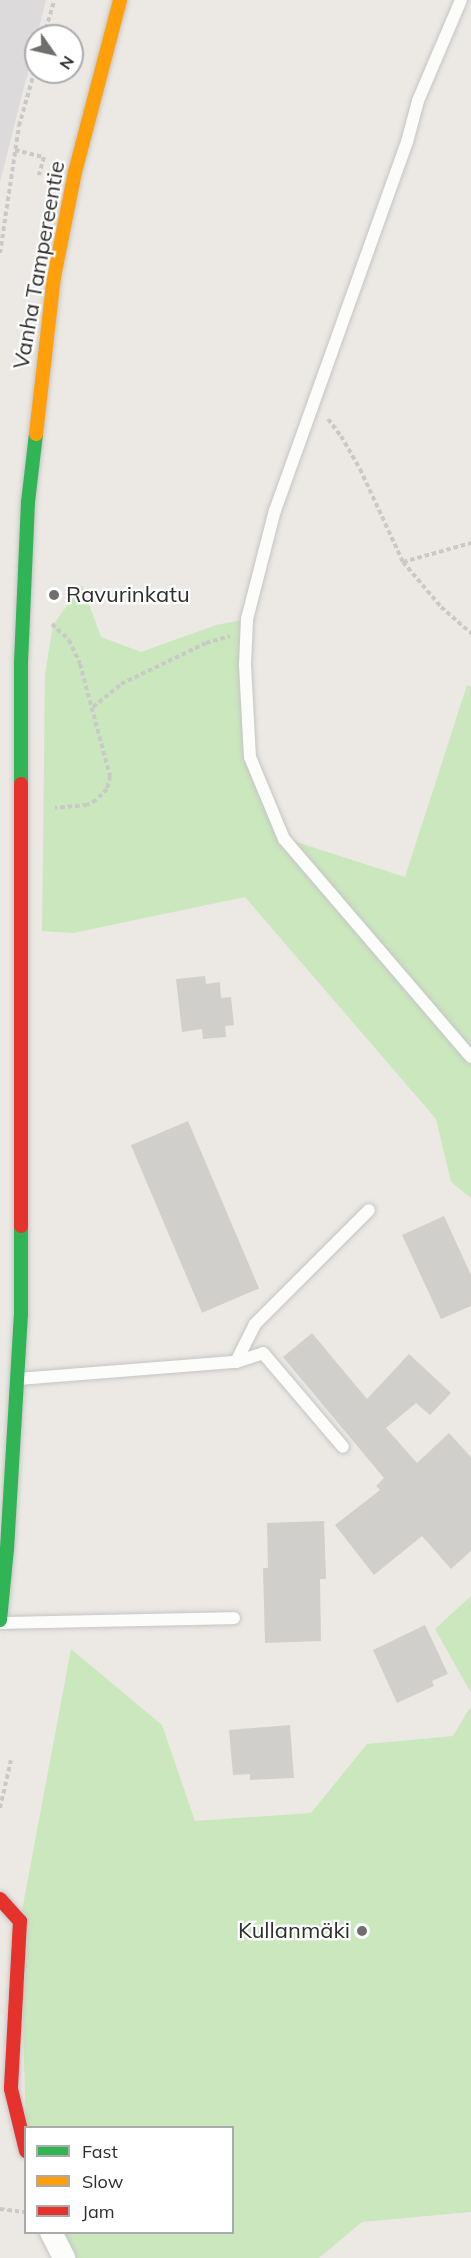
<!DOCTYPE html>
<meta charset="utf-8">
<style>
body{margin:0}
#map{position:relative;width:471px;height:2258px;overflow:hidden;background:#ece9e4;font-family:Mulish,sans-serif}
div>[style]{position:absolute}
.industrial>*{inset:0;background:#dddadb}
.green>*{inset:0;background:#cae7be}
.building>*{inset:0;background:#d1cfcb;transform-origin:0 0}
.path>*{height:4px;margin-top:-2px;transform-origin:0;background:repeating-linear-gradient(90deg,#c9c9c8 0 4.5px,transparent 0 7.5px)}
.roads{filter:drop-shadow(0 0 2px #c5c5c5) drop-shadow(0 0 2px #c5c5c5)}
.lane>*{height:12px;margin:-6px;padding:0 6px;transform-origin:6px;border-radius:6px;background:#fcfcfb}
.street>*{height:22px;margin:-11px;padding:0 11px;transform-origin:11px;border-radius:11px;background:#fcfcfb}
.fast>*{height:14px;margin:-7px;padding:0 7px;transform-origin:7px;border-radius:7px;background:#30b455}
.slow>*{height:14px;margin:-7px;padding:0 7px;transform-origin:7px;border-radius:7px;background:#ff9f0a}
.jam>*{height:14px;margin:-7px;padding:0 7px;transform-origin:7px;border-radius:7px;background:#e5322d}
.dots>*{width:16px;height:16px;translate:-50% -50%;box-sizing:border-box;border:3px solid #fff;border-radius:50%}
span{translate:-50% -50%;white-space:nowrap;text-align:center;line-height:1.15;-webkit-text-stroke:4.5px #fff;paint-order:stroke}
.street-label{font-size:22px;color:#2e2e2e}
.poi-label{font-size:22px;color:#2e2e2e}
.left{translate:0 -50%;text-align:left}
.right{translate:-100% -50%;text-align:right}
.legend{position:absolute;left:24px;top:2126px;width:210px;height:108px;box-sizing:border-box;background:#fff;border:2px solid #ababab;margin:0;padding:8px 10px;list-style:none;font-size:18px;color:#2e2e2e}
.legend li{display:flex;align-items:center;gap:12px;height:30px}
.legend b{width:30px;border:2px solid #ababab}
.north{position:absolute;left:24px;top:24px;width:60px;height:60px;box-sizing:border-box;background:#fff;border:2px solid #ababab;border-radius:50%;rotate:124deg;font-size:16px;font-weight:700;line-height:24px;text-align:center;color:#2e2e2e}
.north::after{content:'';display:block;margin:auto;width:21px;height:27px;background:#706f6e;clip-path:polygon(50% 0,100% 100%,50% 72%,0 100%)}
</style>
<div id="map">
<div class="industrial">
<div style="clip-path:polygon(0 0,46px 0,0 182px)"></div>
</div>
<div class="green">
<div style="clip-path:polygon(82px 585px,101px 637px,141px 652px,216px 625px,247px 619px,250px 757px,284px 838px,405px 877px,467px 685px,471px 687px,471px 1198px,451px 1182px,436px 1119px,245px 897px,73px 933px,42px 931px,45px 674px,53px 625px)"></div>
<div style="clip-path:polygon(471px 1596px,471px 1693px,435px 1629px)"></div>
<div style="clip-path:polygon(71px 1649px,162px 1725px,195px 1821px,311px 1813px,367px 1744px,453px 1736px,471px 1706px,471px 2212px,362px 2222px,319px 2258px,64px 2258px,51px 2233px,232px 2232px,232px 2128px,26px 2128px,20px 1921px)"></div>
</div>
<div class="building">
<div style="clip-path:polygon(205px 976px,206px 984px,220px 982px,221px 998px,231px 997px,234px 1025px,225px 1026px,226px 1037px,203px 1039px,202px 1029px,182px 1032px,176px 979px)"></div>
<div style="left:188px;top:1121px;width:182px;height:62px;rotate:67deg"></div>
<div style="clip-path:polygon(444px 1216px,471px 1275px,471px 1306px,441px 1319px,402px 1235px)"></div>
<div style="clip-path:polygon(312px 1333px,367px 1399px,409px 1354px,451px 1393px,430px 1415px,416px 1403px,386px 1428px,417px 1463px,449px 1433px,471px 1457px,471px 1551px,451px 1569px,422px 1536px,374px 1575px,335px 1525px,380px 1490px,376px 1486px,384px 1478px,283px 1357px)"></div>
<div style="clip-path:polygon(324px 1521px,326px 1579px,320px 1579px,321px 1641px,265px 1643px,263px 1568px,268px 1568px,267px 1523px)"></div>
<div style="clip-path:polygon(425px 1625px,448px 1674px,432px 1681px,434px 1686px,397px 1703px,373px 1650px)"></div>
<div style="clip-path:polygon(290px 1725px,294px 1778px,250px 1780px,250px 1774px,233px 1775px,229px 1730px)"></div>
</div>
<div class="path">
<div style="left:44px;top:36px;width:37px;rotate:-74deg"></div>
<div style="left:15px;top:150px;width:30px;rotate:14deg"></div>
<div style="left:44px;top:157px;width:19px;rotate:106deg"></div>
<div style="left:0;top:253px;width:128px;rotate:-81.5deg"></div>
<div style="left:19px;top:126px;width:62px;rotate:-74.2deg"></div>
<div style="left:328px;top:419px;width:21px;rotate:53deg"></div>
<div style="left:341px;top:436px;width:38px;rotate:60deg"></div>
<div style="left:360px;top:469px;width:102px;rotate:65.2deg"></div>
<div style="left:403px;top:562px;width:59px;rotate:49.8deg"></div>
<div style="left:441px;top:607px;width:40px;rotate:41deg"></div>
<div style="left:403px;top:562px;width:71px;rotate:-15.6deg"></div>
<div style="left:52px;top:624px;width:23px;rotate:43deg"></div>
<div style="left:69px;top:640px;width:26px;rotate:65deg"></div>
<div style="left:80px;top:664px;width:116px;rotate:75deg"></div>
<div style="left:110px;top:776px;width:13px;rotate:103deg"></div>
<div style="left:107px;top:789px;width:16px;rotate:135deg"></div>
<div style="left:96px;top:800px;width:10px;rotate:151deg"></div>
<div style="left:87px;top:805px;width:32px;rotate:175deg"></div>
<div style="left:93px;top:707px;width:36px;rotate:-39deg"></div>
<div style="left:121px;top:684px;width:94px;rotate:-25.8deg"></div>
<div style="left:206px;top:643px;width:25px;rotate:-16deg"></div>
<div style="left:0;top:1808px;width:49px;rotate:-77.1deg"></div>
<div style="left:0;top:2209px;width:26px;rotate:7deg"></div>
</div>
<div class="roads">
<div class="lane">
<div style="left:461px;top:0;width:110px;rotate:113.1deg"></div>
<div style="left:418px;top:101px;width:42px;rotate:105deg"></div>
<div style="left:407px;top:142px;width:391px;rotate:109.7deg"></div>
<div style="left:275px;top:510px;width:113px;rotate:104.4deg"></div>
<div style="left:247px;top:619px;width:46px;rotate:92.5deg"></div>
<div style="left:245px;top:665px;width:92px;rotate:86.9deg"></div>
<div style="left:250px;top:757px;width:89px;rotate:67.5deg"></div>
<div style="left:284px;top:839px;width:287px;rotate:49.4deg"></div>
<div style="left:236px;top:1362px;width:28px;rotate:-18deg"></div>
<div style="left:263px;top:1353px;width:123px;rotate:49.6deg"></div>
<div style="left:18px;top:1379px;width:219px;rotate:-4.5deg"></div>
<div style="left:236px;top:1362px;width:42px;rotate:-63.4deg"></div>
<div style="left:255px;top:1324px;width:161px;rotate:-45deg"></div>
<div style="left:1px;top:1623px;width:233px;rotate:-1.2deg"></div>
</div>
<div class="street">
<div style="left:51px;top:2232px;width:29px;rotate:63deg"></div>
</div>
<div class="fast">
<div style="left:21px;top:784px;width:122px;rotate:-90deg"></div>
<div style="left:21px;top:662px;width:160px;rotate:-87.5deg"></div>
<div style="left:28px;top:502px;width:68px;rotate:-83.3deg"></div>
<div style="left:0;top:1620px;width:71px;rotate:-84.4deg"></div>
<div style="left:7px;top:1549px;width:235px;rotate:-86.6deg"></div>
<div style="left:21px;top:1314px;width:88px;rotate:-90deg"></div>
</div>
<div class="slow">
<div style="left:36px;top:434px;width:158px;rotate:-83.5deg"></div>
<div style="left:54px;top:277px;width:107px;rotate:-78.7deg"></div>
<div style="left:75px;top:172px;width:178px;rotate:-75.3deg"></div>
</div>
<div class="jam">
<div style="left:21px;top:784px;width:442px;rotate:90deg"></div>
<div style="left:0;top:1899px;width:30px;rotate:48deg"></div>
<div style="left:20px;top:1921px;width:168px;rotate:93.1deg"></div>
<div style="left:11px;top:2089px;width:64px;rotate:76.4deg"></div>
</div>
</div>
<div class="dots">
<div style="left:54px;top:595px;background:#706f6e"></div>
<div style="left:362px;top:1931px;background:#706f6e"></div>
</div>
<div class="street-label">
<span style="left:39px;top:265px;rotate:-80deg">Vanha Tampereentie</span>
</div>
<div class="poi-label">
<span class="left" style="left:66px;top:595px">Ravurinkatu</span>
<span class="right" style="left:350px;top:1931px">Kullanmäki</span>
</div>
<ul class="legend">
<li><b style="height:8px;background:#30b455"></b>Fast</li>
<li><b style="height:8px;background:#ff9f0a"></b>Slow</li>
<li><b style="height:8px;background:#e5322d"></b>Jam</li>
</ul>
<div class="north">N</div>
</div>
